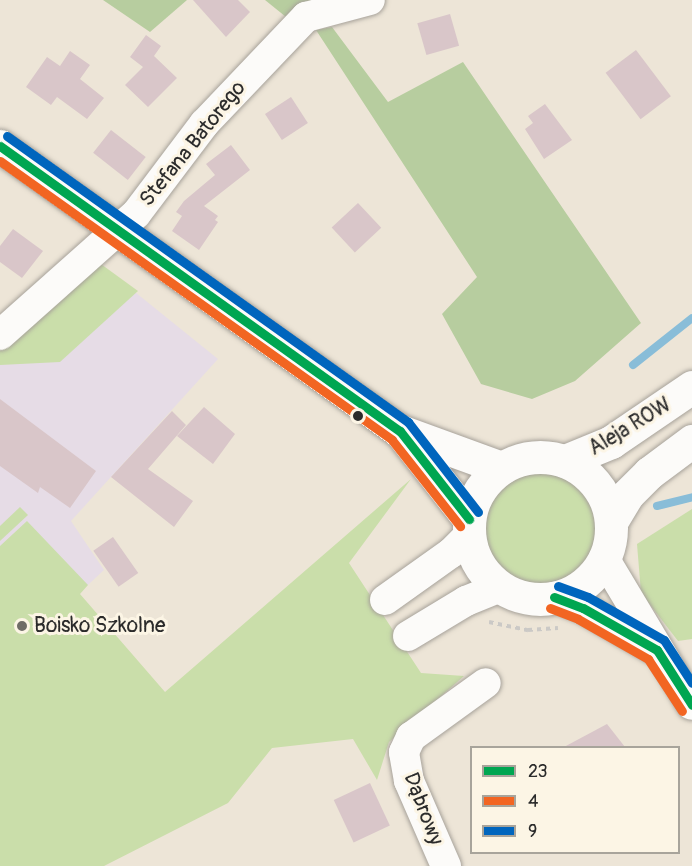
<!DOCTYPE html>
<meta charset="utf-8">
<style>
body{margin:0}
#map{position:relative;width:692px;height:866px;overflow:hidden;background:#ede5d7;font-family:Pangolin,sans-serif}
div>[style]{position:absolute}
.built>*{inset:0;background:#e6dce6}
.green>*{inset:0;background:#cadeaa}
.round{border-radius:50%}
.forest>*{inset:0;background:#b7cd9f}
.stream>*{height:8px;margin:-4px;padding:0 4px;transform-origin:4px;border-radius:4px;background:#89bdd8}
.building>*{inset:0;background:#d9c6c9;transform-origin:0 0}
.path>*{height:4px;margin-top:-2px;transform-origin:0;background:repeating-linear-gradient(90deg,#cbc9c6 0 4.5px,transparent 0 9px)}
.roads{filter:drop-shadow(0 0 2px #a7a29a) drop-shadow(0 0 2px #a7a29a)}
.minor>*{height:30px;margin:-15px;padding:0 15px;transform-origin:15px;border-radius:15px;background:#fcfbf9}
.major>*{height:33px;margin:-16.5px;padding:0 16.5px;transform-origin:16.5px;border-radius:16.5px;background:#fcfbf9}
.major>.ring{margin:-16.5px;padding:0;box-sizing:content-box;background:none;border:33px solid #fcfbf9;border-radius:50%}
.bus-1>*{height:9px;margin:-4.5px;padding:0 4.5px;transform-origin:4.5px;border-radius:4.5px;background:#00a651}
.bus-2>*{height:9px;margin:-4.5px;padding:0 4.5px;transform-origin:4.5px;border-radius:4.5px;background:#f26522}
.bus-3>*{height:9px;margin:-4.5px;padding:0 4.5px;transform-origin:4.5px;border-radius:4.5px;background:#0065bd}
.dots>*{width:16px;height:16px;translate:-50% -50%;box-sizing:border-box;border:3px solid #fcf5e5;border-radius:50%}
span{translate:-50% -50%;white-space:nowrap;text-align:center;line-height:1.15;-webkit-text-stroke:6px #fcf5e5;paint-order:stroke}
.street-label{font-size:21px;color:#2b2b2b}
.poi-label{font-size:21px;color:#2b2b2b}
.left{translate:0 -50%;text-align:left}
.legend{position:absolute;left:470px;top:746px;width:210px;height:108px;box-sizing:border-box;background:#fcf5e5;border:2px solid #a8a49b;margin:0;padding:8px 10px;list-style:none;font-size:18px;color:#2b2b2b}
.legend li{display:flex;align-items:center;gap:12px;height:30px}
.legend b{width:30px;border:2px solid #a8a49b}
</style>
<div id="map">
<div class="built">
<div style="clip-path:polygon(94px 259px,218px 359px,71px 521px,104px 570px,0 667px,0 349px)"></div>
</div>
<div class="green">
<div style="clip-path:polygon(94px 259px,138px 291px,60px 362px,0 365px,0 349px)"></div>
<div class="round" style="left:483px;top:473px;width:112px;height:112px"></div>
<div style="clip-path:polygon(411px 479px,349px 563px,421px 673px,464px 676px,389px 742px,377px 780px,353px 739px,272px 748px,228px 803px,104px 866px,0 866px,0 546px,27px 521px,88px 585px,80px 594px,165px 692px)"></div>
<div style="clip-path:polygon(20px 507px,28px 515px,0 541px,0 526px)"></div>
<div style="clip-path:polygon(692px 509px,692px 639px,678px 641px,641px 593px,637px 544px)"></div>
</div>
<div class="forest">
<div style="clip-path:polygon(103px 0,187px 0,150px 32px)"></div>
<div style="clip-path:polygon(265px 0,319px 0,291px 21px)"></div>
<div style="clip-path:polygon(332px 27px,388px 102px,463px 62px,641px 323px,575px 381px,532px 399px,481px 384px,442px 314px,477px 277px,316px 30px)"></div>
</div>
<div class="stream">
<div style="left:633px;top:365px;width:75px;rotate:-38.5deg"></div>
<div style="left:657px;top:506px;width:36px;rotate:-14deg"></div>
</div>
<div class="building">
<div style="clip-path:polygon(193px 0,238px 0,250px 12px,226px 37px)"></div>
<div style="left:450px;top:14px;width:33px;height:34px;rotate:74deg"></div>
<div style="clip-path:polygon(146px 35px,161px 46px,154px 56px,177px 78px,148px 107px,125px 85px,143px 67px,130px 57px)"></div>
<div style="left:636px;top:50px;width:58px;height:38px;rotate:53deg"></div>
<div style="clip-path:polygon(70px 51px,90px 65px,80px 79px,104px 98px,87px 119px,57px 97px,51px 105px,26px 87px,47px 57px,60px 66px)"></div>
<div style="left:291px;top:97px;width:31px;height:31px;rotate:57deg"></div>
<div style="clip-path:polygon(545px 104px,572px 140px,544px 159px,525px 129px,533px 123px,528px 116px)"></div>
<div style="left:111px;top:130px;width:44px;height:29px;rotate:38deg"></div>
<div style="clip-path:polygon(231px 145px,250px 170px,204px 206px,218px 216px,215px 220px,218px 222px,199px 250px,172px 231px,182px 216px,176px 212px,184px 201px,215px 175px,206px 164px)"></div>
<div style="left:358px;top:203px;width:34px;height:36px;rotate:47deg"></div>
<div style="clip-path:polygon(13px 229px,43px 251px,22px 278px,0 262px,0 246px)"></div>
<div style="clip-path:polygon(0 399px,96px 471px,70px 508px,40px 487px,38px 493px,0 466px)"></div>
<div style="clip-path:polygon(204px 407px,235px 434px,213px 464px,177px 436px)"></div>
<div style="clip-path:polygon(172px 411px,186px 425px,148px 469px,193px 501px,174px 527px,111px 477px)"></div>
<div style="left:113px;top:537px;width:44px;height:24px;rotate:55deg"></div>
<div style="clip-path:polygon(607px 724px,625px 747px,564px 747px)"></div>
<div style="left:370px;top:783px;width:47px;height:40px;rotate:65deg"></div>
</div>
<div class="path">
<div style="left:489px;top:622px;width:40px;rotate:12deg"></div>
<div style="left:528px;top:630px;width:30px;rotate:-4deg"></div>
</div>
<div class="roads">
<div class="minor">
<div style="left:0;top:335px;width:182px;rotate:-41.7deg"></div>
<div style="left:136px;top:214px;width:113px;rotate:-52.9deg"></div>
<div style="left:204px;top:124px;width:148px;rotate:-46.4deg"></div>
<div style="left:306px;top:17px;width:66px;rotate:-14.9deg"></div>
<div style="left:604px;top:558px;width:171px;rotate:59.1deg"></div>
<div style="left:554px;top:597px;width:31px;rotate:21deg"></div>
<div style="left:583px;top:608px;width:82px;rotate:30deg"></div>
<div style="left:385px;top:600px;width:81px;rotate:-35.5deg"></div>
<div style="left:451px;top:553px;width:25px;rotate:-45deg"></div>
<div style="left:408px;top:636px;width:68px;rotate:-31.1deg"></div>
<div style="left:466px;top:601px;width:37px;rotate:-22deg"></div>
<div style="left:446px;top:866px;width:93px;rotate:-113.5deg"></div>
<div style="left:409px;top:781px;width:29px;rotate:-100deg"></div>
<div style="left:404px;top:752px;width:17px;rotate:-65deg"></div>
<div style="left:411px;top:737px;width:92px;rotate:-35.8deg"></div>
</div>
<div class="major">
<div style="left:0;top:146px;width:491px;rotate:35.5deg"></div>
<div style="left:400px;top:431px;width:108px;rotate:20.1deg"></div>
<div style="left:400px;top:431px;width:112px;rotate:51.9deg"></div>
<div class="ring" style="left:469px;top:457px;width:109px;height:109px"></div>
<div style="left:565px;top:461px;width:50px;rotate:-22.4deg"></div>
<div style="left:611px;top:442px;width:98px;rotate:-34.2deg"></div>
<div style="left:611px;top:522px;width:31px;rotate:-59deg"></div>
<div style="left:627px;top:495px;width:31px;rotate:-45deg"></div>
<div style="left:649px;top:473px;width:54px;rotate:-36.7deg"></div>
</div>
</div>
<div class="bus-1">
<div style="left:0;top:146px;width:491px;rotate:35.5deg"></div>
<div style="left:400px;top:431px;width:112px;rotate:51.9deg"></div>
<div style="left:554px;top:597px;width:31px;rotate:21deg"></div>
<div style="left:583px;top:608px;width:85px;rotate:29.6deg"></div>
<div style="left:657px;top:650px;width:65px;rotate:57.5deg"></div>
</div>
<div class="bus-2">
<div style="left:0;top:161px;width:481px;rotate:35.4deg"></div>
<div style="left:392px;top:440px;width:110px;rotate:51.7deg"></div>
<div style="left:550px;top:608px;width:30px;rotate:21deg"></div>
<div style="left:578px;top:619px;width:81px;rotate:29.7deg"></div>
<div style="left:648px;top:659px;width:62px;rotate:56.8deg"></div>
</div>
<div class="bus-3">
<div style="left:7px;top:136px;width:493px;rotate:35.5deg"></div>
<div style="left:408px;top:422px;width:114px;rotate:52.1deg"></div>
<div style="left:558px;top:586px;width:32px;rotate:20deg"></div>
<div style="left:588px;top:597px;width:87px;rotate:29.5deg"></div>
<div style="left:664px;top:640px;width:51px;rotate:56.9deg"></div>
</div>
<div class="dots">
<div style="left:358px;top:416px;background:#2b2b2b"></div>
<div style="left:22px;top:626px;background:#6f6c67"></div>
</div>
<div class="street-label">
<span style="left:193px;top:144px;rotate:-51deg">Stefana Batorego</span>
<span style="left:630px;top:427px;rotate:-31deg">Aleja ROW</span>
<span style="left:423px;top:809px;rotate:69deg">Dąbrowy</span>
</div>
<div class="poi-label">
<span class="left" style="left:34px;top:626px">Boisko Szkolne</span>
</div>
<ul class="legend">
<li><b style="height:8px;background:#00a651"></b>23</li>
<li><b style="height:8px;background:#f26522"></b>4</li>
<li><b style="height:8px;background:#0065bd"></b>9</li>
</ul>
</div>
